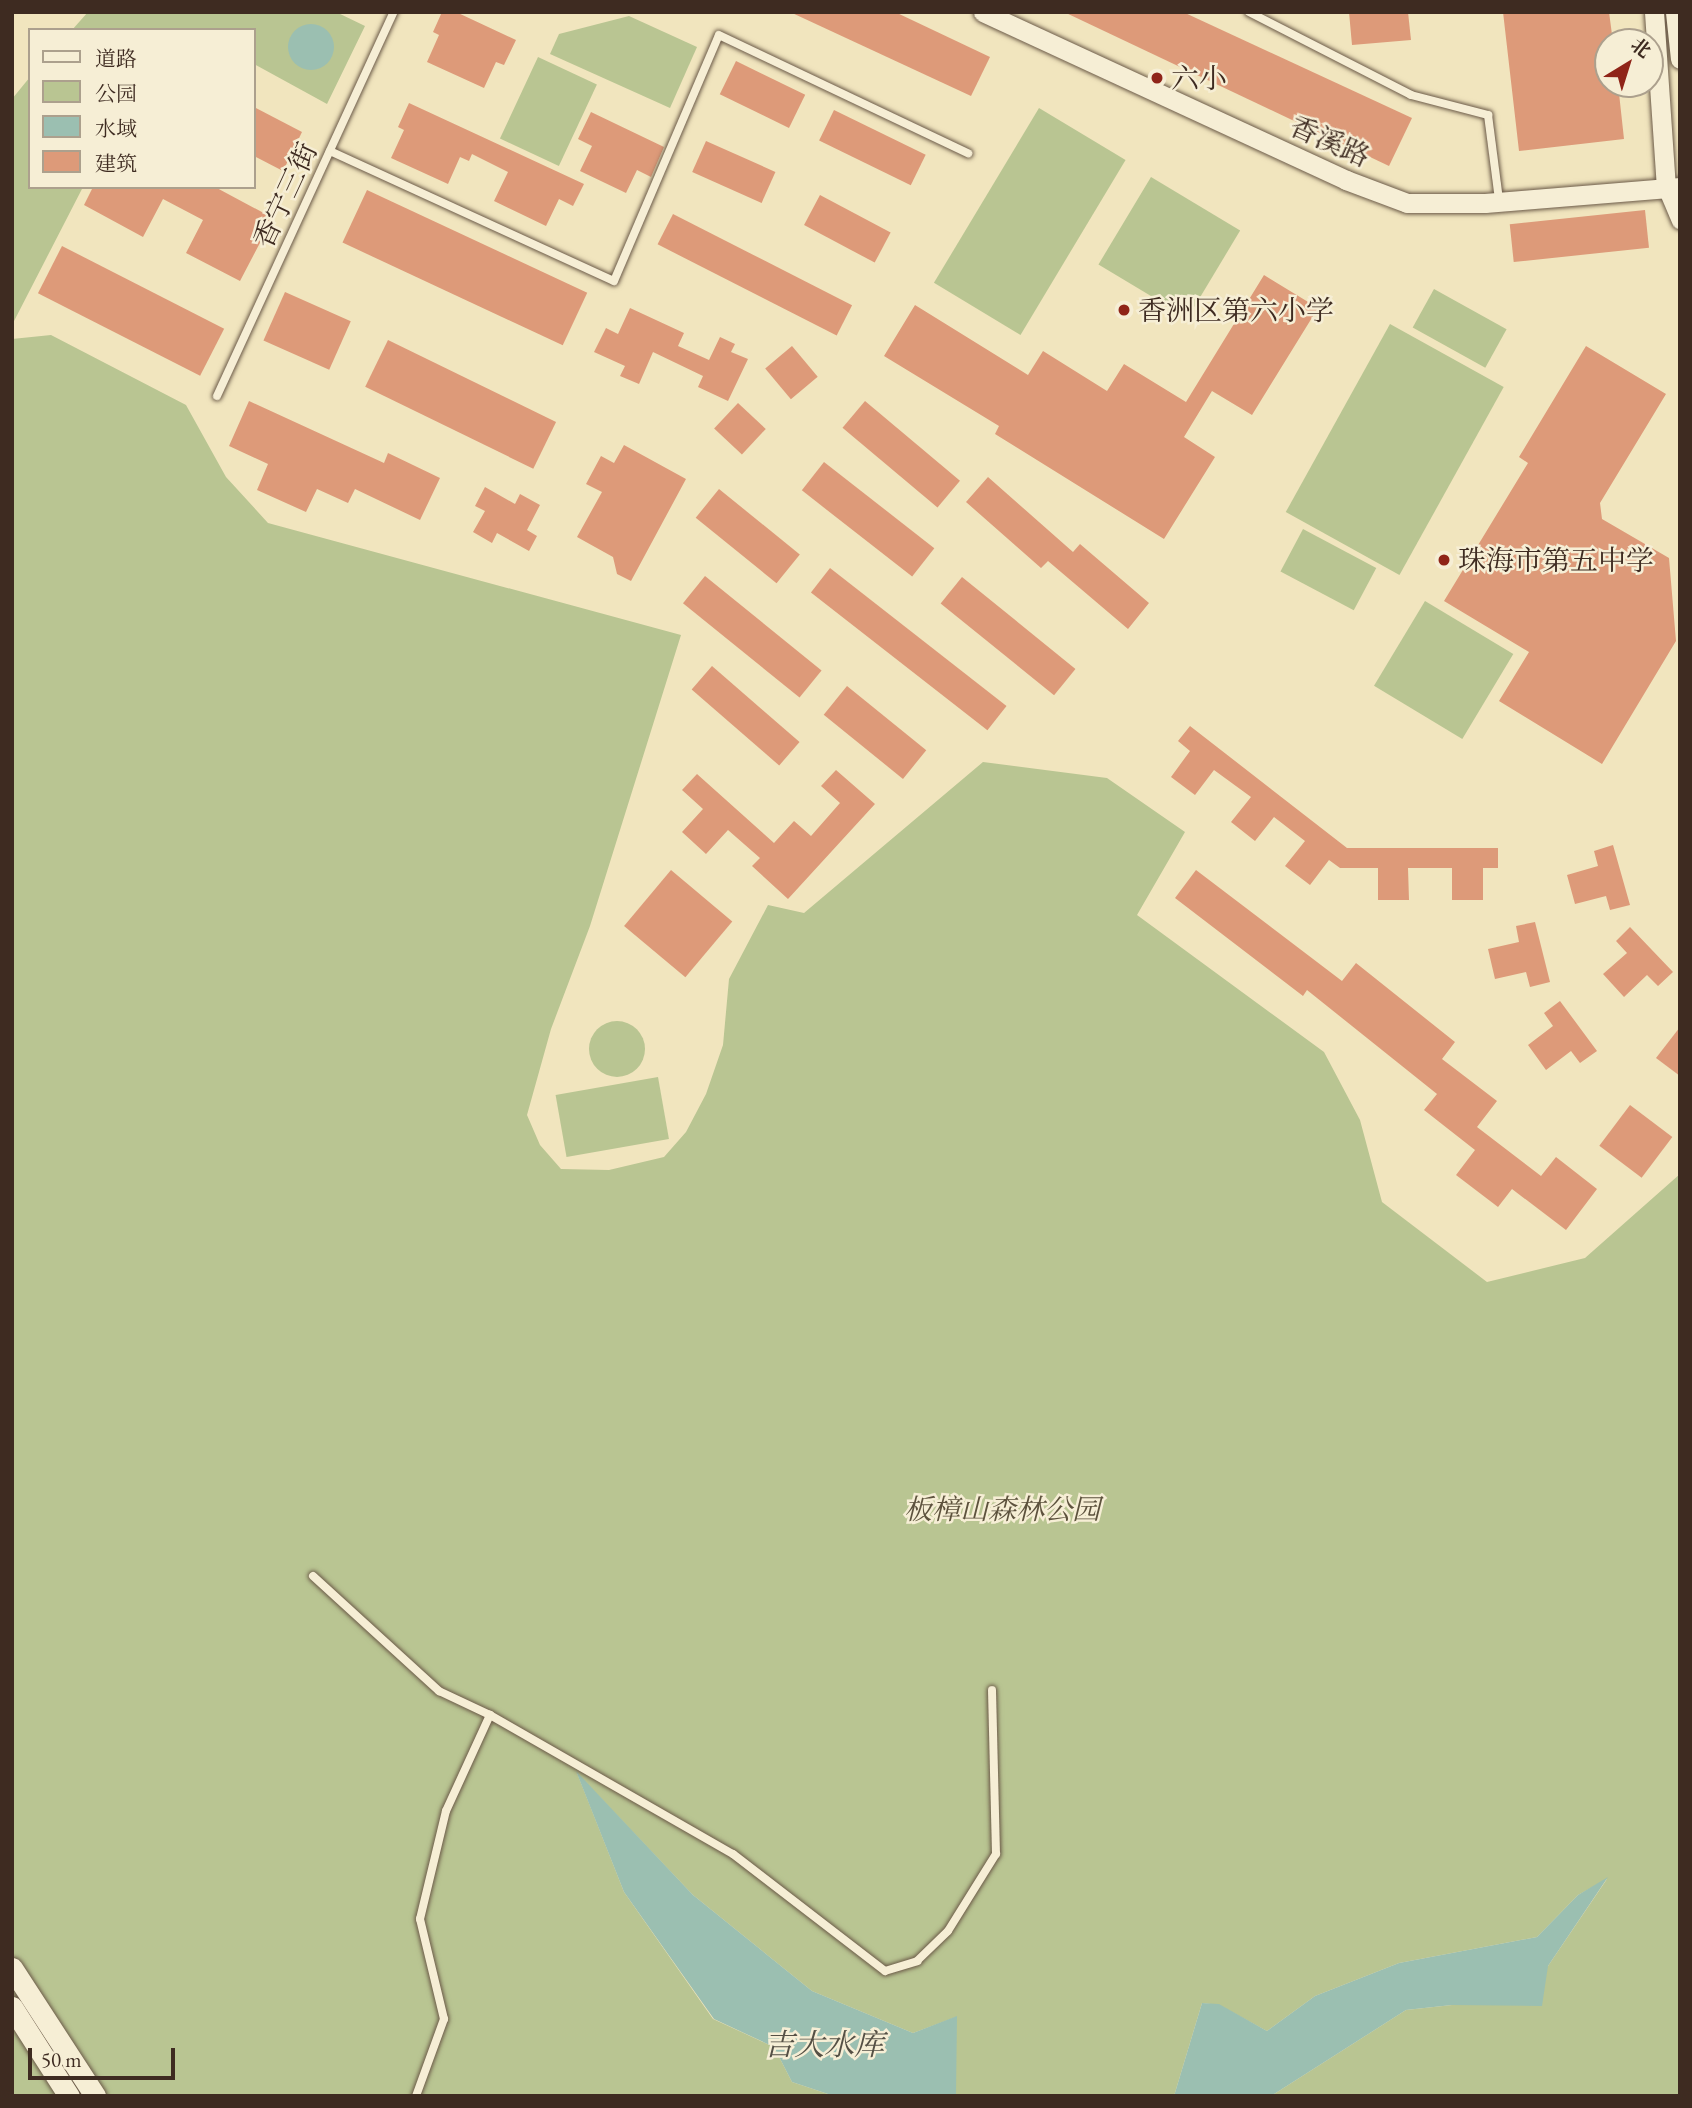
<!DOCTYPE html>
<meta charset="utf-8">
<style>
body{margin:0}
#map{position:relative;width:1692px;height:2108px;overflow:hidden;background:#f1e5be;font-family:"EB Garamond","Noto Serif SC",serif}
div>[style]{position:absolute}
.green>*{inset:0;background:#b9c592;transform-origin:0 0}
.round{border-radius:50%}
.water>*{inset:0;background:#9bbfb1}
.building>*{inset:0;background:#dd9a79;transform-origin:0 0}
.roads{filter:drop-shadow(0 0 2px #6b5a48) drop-shadow(0 0 2px #6b5a48)}
.service>*{height:8px;margin:-4px;padding:0 4px;transform-origin:4px;border-radius:4px;background:#f6eed5}
.minor>*{height:16px;margin:-8px;padding:0 8px;transform-origin:8px;border-radius:8px;background:#f6eed5}
.tertiary>*{height:19px;margin:-9.5px;padding:0 9.5px;transform-origin:9.5px;border-radius:9.5px;background:#f6eed5}
.secondary>*{height:21px;margin:-10.5px;padding:0 10.5px;transform-origin:10.5px;border-radius:10.5px;background:#f6eed5}
.dots>*{width:19px;height:19px;translate:-50% -50%;box-sizing:border-box;border:4px solid #f6eed5;border-radius:50%}
span{translate:-50% -50%;white-space:nowrap;text-align:center;line-height:1.15;-webkit-text-stroke:5px #f6eed5;paint-order:stroke}
.poi-label{font-size:28px;color:#3e2b21}
.left{translate:0 -50%;text-align:left}
.street-label{font-size:28px;color:#3e2b21}
.park-label{font-size:28px;color:#5d523d;font-style:italic}
.water-label{font-size:30px;color:#555045;font-style:italic}
.frame{position:absolute;inset:0;border:14px solid #3e2b21;pointer-events:none}
.legend{position:absolute;left:28px;top:28px;width:228px;height:161px;box-sizing:border-box;background:#f6eed5;border:2px solid #aca08d;margin:0;padding:9px 12px;list-style:none;font-size:21px;color:#3e2b21}
.legend li{display:flex;align-items:center;gap:14px;height:35px}
.legend b{width:35px;border:2px solid #aca08d}
.north{position:absolute;left:1594px;top:28px;width:70px;height:70px;box-sizing:border-box;background:#f6eed5;border:2px solid #aca08d;border-radius:50%;rotate:38deg;font-size:19px;font-weight:700;line-height:28px;text-align:center;color:#3e2b21}
.north::after{content:'';display:block;margin:auto;width:24px;height:32px;background:#8f2418;clip-path:polygon(50% 0,100% 100%,50% 72%,0 100%)}
.scale{position:absolute;left:28px;top:2048px;width:147px;height:32px;box-sizing:border-box;border:4px solid #3e2b21;border-top:0;padding-left:9px;font-size:21px;line-height:24px;white-space:nowrap;color:#3e2b21;-webkit-text-stroke:5px #f6eed5;paint-order:stroke}
</style>
<div id="map">
<div class="green">
<div style="clip-path:polygon(88px 12px,336px 12px,365px 26px,327px 104px,254px 64px,254px 30px,72px 30px)"></div>
<div style="clip-path:polygon(629px 16px,697px 47px,670px 108px,550px 54px,559px 34px)"></div>
<div style="left:538px;top:57px;width:65px;height:90px;rotate:25deg"></div>
<div style="clip-path:polygon(30px 77px,30px 187px,83px 187px,12px 325px,12px 99px)"></div>
<div style="left:1039px;top:108px;width:101px;height:204px;rotate:31deg"></div>
<div style="left:1151px;top:177px;width:104px;height:102px;rotate:31deg"></div>
<div style="left:1434px;top:289px;width:83px;height:44px;rotate:29deg"></div>
<div style="left:1390px;top:324px;width:130px;height:215px;rotate:29deg"></div>
<div style="clip-path:polygon(51px 335px,186px 405px,226px 477px,268px 523px,681px 635px,590px 926px,551px 1029px,527px 1115px,540px 1145px,561px 1169px,609px 1170px,664px 1157px,686px 1132px,706px 1094px,723px 1045px,729px 979px,768px 905px,804px 913px,983px 762px,1107px 778px,1185px 832px,1137px 915px,1324px 1052px,1360px 1120px,1382px 1202px,1487px 1282px,1585px 1258px,1680px 1174px,1680px 2096px,1271px 2096px,1406px 2010px,1452px 2005px,1548px 1966px,1607px 1879px,1578px 1895px,1537px 1937px,1399px 1963px,1315px 1996px,1267px 2031px,1219px 2005px,1202px 2003px,1174px 2096px,956px 2096px,956px 2017px,913px 2033px,812px 1991px,693px 1895px,577px 1773px,624px 1892px,713px 2019px,774px 2047px,792px 2082px,834px 2096px,12px 2096px,12px 339px)"></div>
<div style="left:1303px;top:529px;width:83px;height:48px;rotate:28deg"></div>
<div style="left:1425px;top:601px;width:103px;height:99px;rotate:31deg"></div>
<div class="round" style="left:589px;top:1021px;width:56px;height:56px"></div>
<div style="left:658px;top:1077px;width:63px;height:104px;rotate:80deg"></div>
</div>
<div class="water">
<div class="round" style="left:288px;top:24px;width:46px;height:46px"></div>
<div style="clip-path:polygon(576px 1771px,693px 1895px,812px 1991px,913px 2033px,957px 2016px,956px 2096px,834px 2096px,792px 2082px,774px 2047px,714px 2019px,624px 1892px)"></div>
<div style="clip-path:polygon(1608px 1877px,1548px 1966px,1542px 2006px,1452px 2005px,1406px 2010px,1271px 2096px,1174px 2096px,1202px 2003px,1219px 2004px,1267px 2031px,1315px 1996px,1399px 1963px,1537px 1937px,1578px 1895px)"></div>
</div>
<div class="building">
<div style="clip-path:polygon(442px 12px,456px 12px,516px 40px,504px 65px,496px 62px,484px 88px,427px 62px,439px 35px,433px 32px)"></div>
<div style="clip-path:polygon(790px 12px,895px 12px,990px 57px,971px 96px)"></div>
<div style="clip-path:polygon(1064px 12px,1183px 12px,1412px 118px,1389px 166px)"></div>
<div style="clip-path:polygon(1349px 12px,1408px 12px,1411px 40px,1352px 45px)"></div>
<div style="clip-path:polygon(1503px 12px,1609px 12px,1613px 42px,1608px 42px,1608px 84px,1618px 84px,1624px 139px,1519px 151px)"></div>
<div style="left:736px;top:61px;width:77px;height:37px;rotate:26deg"></div>
<div style="clip-path:polygon(409px 103px,584px 184px,573px 206px,559px 199px,546px 226px,494px 201px,508px 172px,472px 154px,469px 161px,460px 157px,448px 184px,391px 158px,404px 130px,398px 127px)"></div>
<div style="clip-path:polygon(254px 107px,302px 132px,283px 171px,254px 156px)"></div>
<div style="left:834px;top:110px;width:102px;height:34px;rotate:26deg"></div>
<div style="clip-path:polygon(591px 112px,664px 147px,651px 177px,637px 170px,626px 193px,580px 171px,592px 146px,578px 139px)"></div>
<div style="left:706px;top:141px;width:76px;height:34px;rotate:24deg"></div>
<div style="clip-path:polygon(93px 187px,215px 187px,273px 218px,240px 281px,186px 253px,203px 220px,163px 199px,143px 237px,84px 205px)"></div>
<div style="left:367px;top:190px;width:243px;height:58px;rotate:25deg"></div>
<div style="left:820px;top:195px;width:80px;height:34px;rotate:28deg"></div>
<div style="left:1645px;top:210px;width:38px;height:136px;rotate:84deg"></div>
<div style="left:673px;top:214px;width:201px;height:34px;rotate:27deg"></div>
<div style="left:62px;top:246px;width:182px;height:53px;rotate:27deg"></div>
<div style="clip-path:polygon(1264px 275px,1318px 308px,1252px 415px,1212px 391px,1184px 437px,1215px 457px,1164px 539px,995px 434px,999px 426px,884px 356px,915px 305px,1028px 375px,1043px 351px,1107px 391px,1124px 364px,1186px 402px)"></div>
<div style="left:285px;top:292px;width:72px;height:53px;rotate:24deg"></div>
<div style="clip-path:polygon(630px 308px,684px 333px,678px 346px,709px 360px,720px 337px,735px 344px,731px 352px,748px 359px,728px 401px,698px 387px,703px 376px,653px 352px,639px 384px,620px 376px,625px 366px,594px 352px,606px 328px,618px 334px)"></div>
<div style="left:388px;top:340px;width:187px;height:52px;rotate:26deg"></div>
<div style="left:792px;top:346px;width:40px;height:35px;rotate:50deg"></div>
<div style="clip-path:polygon(1586px 346px,1666px 394px,1600px 503px,1602px 519px,1669px 558px,1676px 641px,1602px 764px,1499px 701px,1529px 652px,1444px 601px,1528px 463px,1519px 457px)"></div>
<div style="clip-path:polygon(249px 401px,384px 463px,388px 453px,440px 478px,420px 520px,355px 489px,348px 503px,317px 489px,306px 512px,257px 490px,268px 464px,229px 446px)"></div>
<div style="left:865px;top:401px;width:124px;height:35px;rotate:40deg"></div>
<div style="left:738px;top:403px;width:38px;height:35px;rotate:43deg"></div>
<div style="clip-path:polygon(624px 445px,686px 479px,631px 581px,617px 574px,613px 557px,577px 537px,602px 492px,586px 484px,601px 456px,614px 463px)"></div>
<div style="left:824px;top:462px;width:140px;height:36px;rotate:38deg"></div>
<div style="clip-path:polygon(988px 477px,1073px 552px,1080px 544px,1149px 603px,1128px 629px,1048px 561px,1041px 568px,966px 502px)"></div>
<div style="clip-path:polygon(485px 487px,515px 504px,520px 494px,540px 505px,527px 530px,537px 536px,529px 551px,497px 533px,492px 543px,473px 532px,485px 511px,475px 506px)"></div>
<div style="left:719px;top:489px;width:104px;height:37px;rotate:39deg"></div>
<div style="left:830px;top:568px;width:224px;height:31px;rotate:38deg"></div>
<div style="left:705px;top:576px;width:150px;height:35px;rotate:39deg"></div>
<div style="left:962px;top:577px;width:146px;height:34px;rotate:39deg"></div>
<div style="left:712px;top:666px;width:116px;height:31px;rotate:41deg"></div>
<div style="left:847px;top:686px;width:102px;height:37px;rotate:39deg"></div>
<div style="clip-path:polygon(1190px 726px,1347px 848px,1498px 848px,1498px 868px,1483px 868px,1483px 900px,1452px 900px,1452px 868px,1408px 868px,1409px 900px,1378px 900px,1378px 868px,1340px 868px,1329px 860px,1310px 885px,1285px 866px,1305px 841px,1274px 817px,1255px 841px,1231px 822px,1251px 797px,1214px 770px,1195px 795px,1171px 777px,1190px 751px,1178px 741px)"></div>
<div style="clip-path:polygon(836px 770px,875px 804px,788px 899px,752px 866px,760px 858px,728px 830px,706px 854px,682px 832px,703px 809px,682px 790px,697px 774px,774px 843px,794px 821px,811px 836px,840px 803px,821px 786px)"></div>
<div style="clip-path:polygon(1613px 845px,1630px 905px,1610px 910px,1606px 896px,1575px 904px,1567px 875px,1598px 866px,1594px 851px)"></div>
<div style="left:671px;top:870px;width:80px;height:73px;rotate:40deg"></div>
<div style="clip-path:polygon(1196px 870px,1342px 981px,1356px 963px,1455px 1042px,1442px 1059px,1497px 1101px,1477px 1127px,1541px 1176px,1556px 1157px,1597px 1189px,1566px 1230px,1512px 1189px,1498px 1207px,1456px 1175px,1475px 1150px,1424px 1110px,1437px 1094px,1307px 990px,1303px 996px,1175px 898px)"></div>
<div style="clip-path:polygon(1535px 922px,1550px 982px,1530px 987px,1526px 972px,1495px 979px,1488px 949px,1519px 942px,1516px 926px)"></div>
<div style="clip-path:polygon(1630px 927px,1673px 972px,1658px 986px,1647px 975px,1624px 997px,1603px 974px,1627px 953px,1616px 941px)"></div>
<div style="clip-path:polygon(1560px 1001px,1597px 1051px,1580px 1063px,1571px 1051px,1546px 1070px,1528px 1045px,1553px 1026px,1544px 1013px)"></div>
<div style="clip-path:polygon(1680px 1027px,1680px 1076px,1656px 1058px)"></div>
<div style="left:1630px;top:1105px;width:53px;height:51px;rotate:37deg"></div>
</div>
<div class="roads">
<div class="service">
<div style="left:1249px;top:12px;width:182px;rotate:27.1deg"></div>
<div style="left:1411px;top:95px;width:80px;rotate:14.6deg"></div>
<div style="left:1488px;top:115px;width:86px;rotate:82.6deg"></div>
<div style="left:330px;top:151px;width:312px;rotate:24.6deg"></div>
<div style="left:614px;top:281px;width:267px;rotate:-66.9deg"></div>
<div style="left:719px;top:35px;width:276px;rotate:25.4deg"></div>
<div style="left:217px;top:396px;width:423px;rotate:-65.3deg"></div>
<div style="left:313px;top:1576px;width:171px;rotate:42.4deg"></div>
<div style="left:439px;top:1691px;width:56px;rotate:25.2deg"></div>
<div style="left:416px;top:2096px;width:82px;rotate:-70deg"></div>
<div style="left:444px;top:2019px;width:103px;rotate:-103.5deg"></div>
<div style="left:420px;top:1919px;width:111px;rotate:-76.5deg"></div>
<div style="left:446px;top:1811px;width:106px;rotate:-65.4deg"></div>
<div style="left:490px;top:1715px;width:280px;rotate:29.8deg"></div>
<div style="left:733px;top:1854px;width:192px;rotate:37.6deg"></div>
<div style="left:885px;top:1971px;width:34px;rotate:-17deg"></div>
<div style="left:917px;top:1961px;width:43px;rotate:-44.1deg"></div>
<div style="left:948px;top:1931px;width:91px;rotate:-58.1deg"></div>
<div style="left:996px;top:1854px;width:164px;rotate:-91.4deg"></div>
</div>
<div class="minor">
<div style="left:1666px;top:188px;width:36px;rotate:67deg"></div>
</div>
<div class="tertiary">
<div style="left:983px;top:12px;width:400px;rotate:24.8deg"></div>
<div style="left:1346px;top:180px;width:65px;rotate:20.7deg"></div>
<div style="left:1407px;top:203px;width:78px"></div>
<div style="left:1485px;top:203px;width:196px;rotate:-4.7deg"></div>
<div style="left:1654px;top:12px;width:176px;rotate:86.1deg"></div>
<div style="left:1675px;top:12px;width:47px;rotate:83.9deg"></div>
</div>
<div class="secondary">
<div style="left:12px;top:1968px;width:153px;rotate:57deg"></div>
<div style="left:12px;top:2007px;width:106px;rotate:57.4deg"></div>
</div>
</div>
<div class="dots">
<div style="left:1157px;top:78px;background:#8f2418"></div>
<div style="left:1124px;top:310px;background:#8f2418"></div>
<div style="left:1444px;top:560px;background:#8f2418"></div>
</div>
<div class="poi-label">
<span class="left" style="left:1171px;top:78px">六小</span>
<span class="left" style="left:1138px;top:310px">香洲区第六小学</span>
<span class="left" style="left:1458px;top:560px">珠海市第五中学</span>
</div>
<div class="street-label">
<span style="left:1330px;top:141px;rotate:24deg">香溪路</span>
<span style="left:285px;top:195px;rotate:-65deg">香宁三街</span>
</div>
<div class="park-label">
<span style="left:1002px;top:1509px">板樟山森林公园</span>
</div>
<div class="water-label">
<span style="left:824px;top:2045px">吉大水库</span>
</div>
<div class="frame"></div>
<ul class="legend">
<li><b style="height:9px;background:#f6eed5"></b>道路</li>
<li><b style="height:19px;background:#b9c592"></b>公园</li>
<li><b style="height:19px;background:#9bbfb1"></b>水域</li>
<li><b style="height:19px;background:#dd9a79"></b>建筑</li>
</ul>
<div class="north">北</div>
<div class="scale">50 m</div>
</div>
